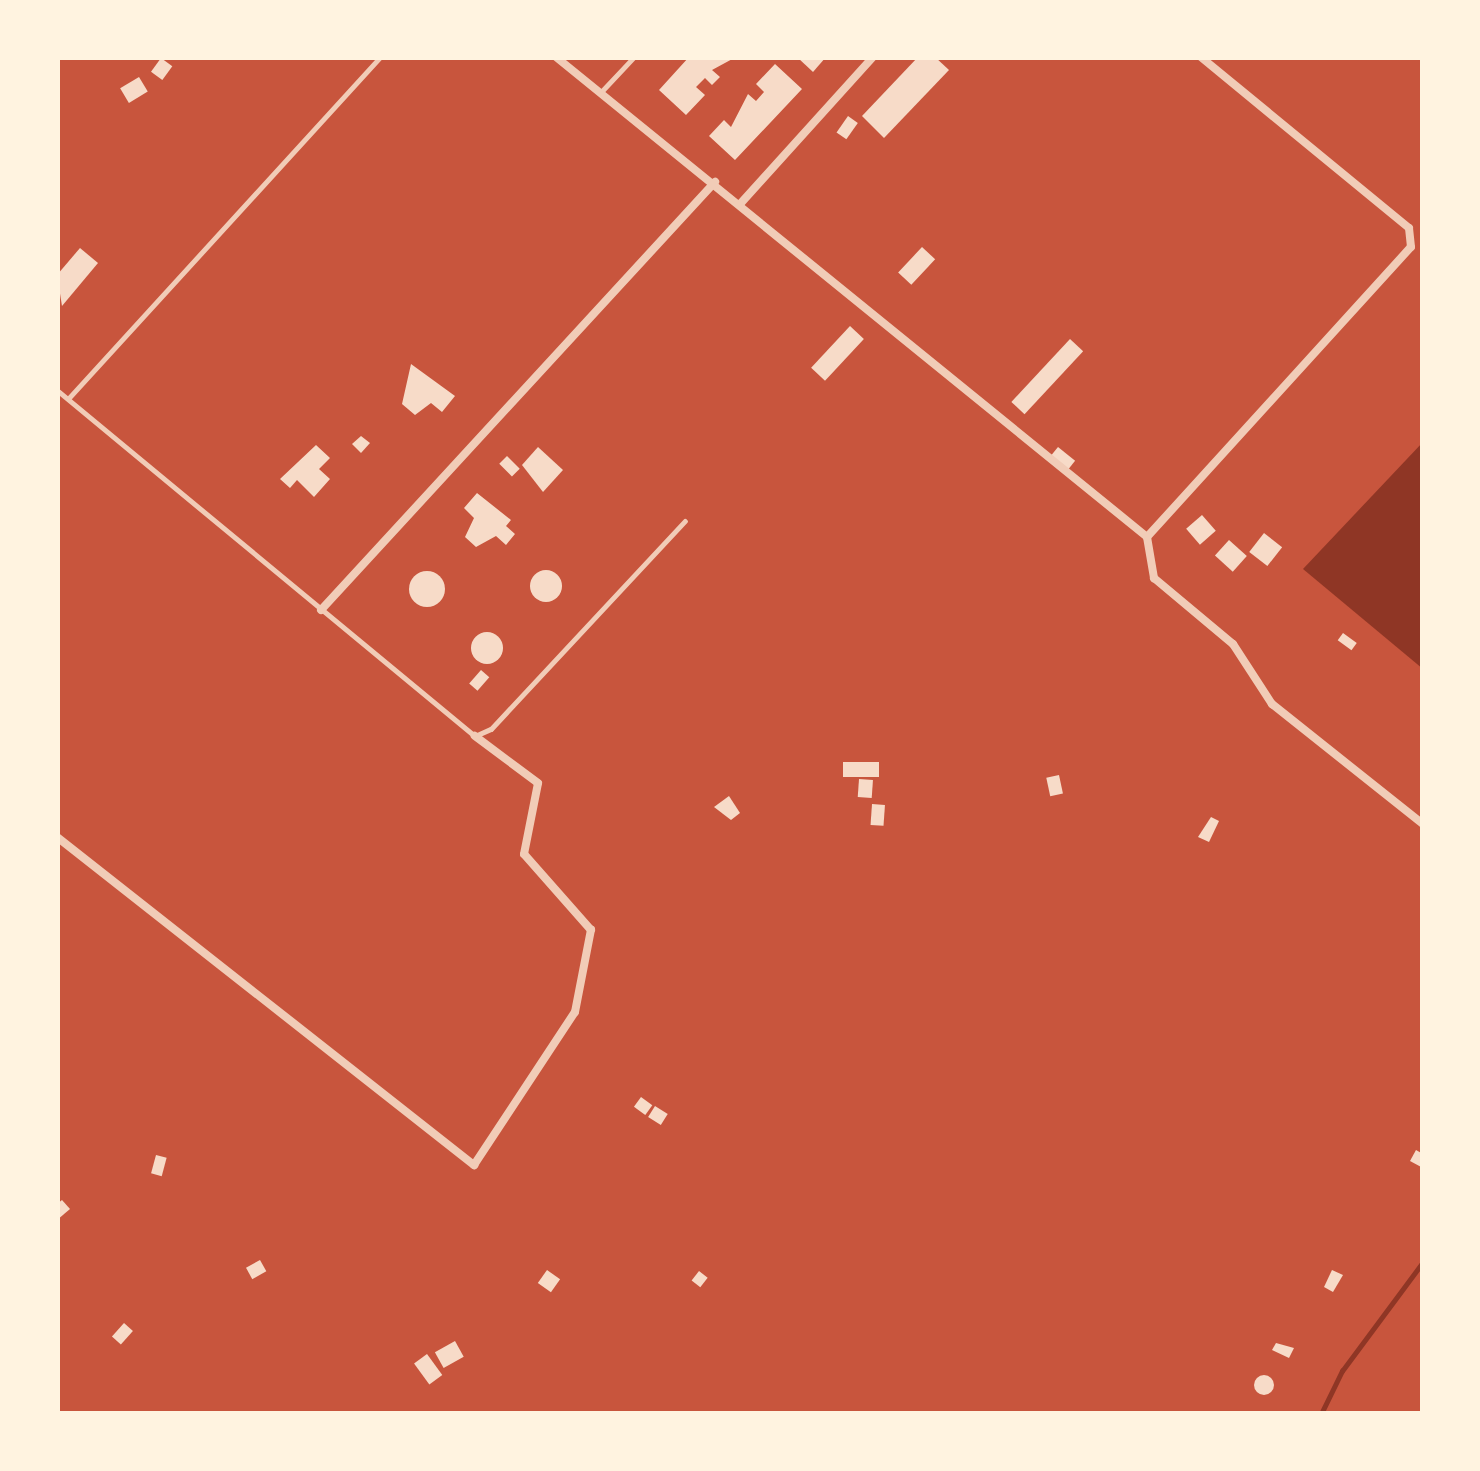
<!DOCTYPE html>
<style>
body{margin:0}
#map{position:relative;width:1480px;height:1471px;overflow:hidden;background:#c8553d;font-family:"PT Serif",serif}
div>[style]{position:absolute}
.water>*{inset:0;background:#8f3625}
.stream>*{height:4.5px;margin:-2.25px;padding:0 2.25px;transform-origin:2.25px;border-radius:2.25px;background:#8f3625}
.building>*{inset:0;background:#f7dbc8;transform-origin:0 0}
.round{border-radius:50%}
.service>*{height:4.5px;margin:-2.25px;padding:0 2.25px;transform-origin:2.25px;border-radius:2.25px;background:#f1ccb7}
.minor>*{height:8px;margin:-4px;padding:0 4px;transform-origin:4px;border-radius:4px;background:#f1ccb7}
span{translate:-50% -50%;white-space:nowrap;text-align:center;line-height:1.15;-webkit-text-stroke:9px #fff3e0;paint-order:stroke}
.frame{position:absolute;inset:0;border:60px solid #fff3e0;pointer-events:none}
</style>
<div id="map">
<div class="water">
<div style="clip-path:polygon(1423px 442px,1423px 669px,1303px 569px)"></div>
</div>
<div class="stream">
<div style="left:1321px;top:1414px;width:48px;rotate:-64deg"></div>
<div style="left:1342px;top:1371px;width:136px;rotate:-53.4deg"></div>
</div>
<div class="building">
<div style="clip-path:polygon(689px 57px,736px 57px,712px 70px,720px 77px,712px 85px,705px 78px,696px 87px,705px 95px,686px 115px,659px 90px)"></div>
<div style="clip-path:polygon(797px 57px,826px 57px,813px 72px)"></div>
<div style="clip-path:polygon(918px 57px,935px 57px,949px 70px,884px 138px,862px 116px)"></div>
<div style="left:161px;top:58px;width:14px;height:17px;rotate:36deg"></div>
<div style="clip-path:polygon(775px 64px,802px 89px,735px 160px,709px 136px,724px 120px,731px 127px,748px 94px,756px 101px,764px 92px,756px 84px)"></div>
<div style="left:139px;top:77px;width:17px;height:22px;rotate:59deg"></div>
<div style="left:848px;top:116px;width:12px;height:20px;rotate:35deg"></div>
<div style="left:922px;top:247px;width:18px;height:35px;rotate:43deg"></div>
<div style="clip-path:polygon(80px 248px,98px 263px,62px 306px,57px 275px)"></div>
<div style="left:850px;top:326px;width:19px;height:57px;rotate:43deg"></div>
<div style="left:1070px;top:339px;width:18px;height:86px;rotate:43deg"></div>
<div style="clip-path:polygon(411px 364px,455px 396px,442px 412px,431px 403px,415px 415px,402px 404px)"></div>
<div style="clip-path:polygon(361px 436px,370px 443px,361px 453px,352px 444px)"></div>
<div style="clip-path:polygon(316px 445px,330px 458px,319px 469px,330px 479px,314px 497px,297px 480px,290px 488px,280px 479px)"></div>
<div style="clip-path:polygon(538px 447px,563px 470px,543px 492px,522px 465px)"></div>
<div style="left:1058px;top:447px;width:22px;height:11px;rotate:39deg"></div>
<div style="left:507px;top:456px;width:18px;height:11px;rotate:45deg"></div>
<div style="clip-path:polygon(477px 493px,511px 520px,506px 526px,515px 534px,506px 545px,496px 536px,476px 547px,465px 537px,474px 518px,464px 508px)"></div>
<div style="left:1202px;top:515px;width:21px;height:21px;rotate:49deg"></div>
<div style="left:1264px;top:533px;width:23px;height:24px;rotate:38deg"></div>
<div style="left:1229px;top:540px;width:24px;height:21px;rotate:42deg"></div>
<div class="round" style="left:530px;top:570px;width:32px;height:32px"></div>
<div class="round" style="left:409px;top:571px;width:36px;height:36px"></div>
<div class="round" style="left:471px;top:632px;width:32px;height:32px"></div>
<div style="left:1343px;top:633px;width:17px;height:9px;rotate:36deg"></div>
<div style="left:481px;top:670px;width:11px;height:18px;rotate:41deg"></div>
<div style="left:879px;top:762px;width:15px;height:36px;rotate:90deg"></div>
<div style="left:1059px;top:775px;width:19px;height:13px;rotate:78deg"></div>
<div style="left:859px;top:779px;width:14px;height:18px;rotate:4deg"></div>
<div style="clip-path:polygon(729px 796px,740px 813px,731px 820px,714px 807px)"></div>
<div style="left:872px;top:804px;width:13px;height:21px;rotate:4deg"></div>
<div style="clip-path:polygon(1211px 817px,1219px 821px,1209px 842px,1198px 837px)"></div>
<div style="left:641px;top:1097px;width:14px;height:12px;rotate:36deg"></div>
<div style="left:655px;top:1106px;width:15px;height:13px;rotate:32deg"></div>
<div style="clip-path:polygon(1416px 1150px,1423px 1154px,1423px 1168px,1410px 1161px)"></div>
<div style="left:156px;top:1155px;width:11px;height:19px;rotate:15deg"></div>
<div style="clip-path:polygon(62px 1200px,70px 1209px,57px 1220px,57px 1204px)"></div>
<div style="left:260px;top:1260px;width:13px;height:16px;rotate:61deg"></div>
<div style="left:547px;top:1270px;width:16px;height:16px;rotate:35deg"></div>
<div style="clip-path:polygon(1332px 1270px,1343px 1275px,1333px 1292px,1324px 1287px)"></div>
<div style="left:699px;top:1271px;width:11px;height:12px;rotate:38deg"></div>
<div style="left:124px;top:1323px;width:12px;height:18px;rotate:42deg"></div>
<div style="left:455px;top:1341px;width:18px;height:23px;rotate:61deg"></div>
<div style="clip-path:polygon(1276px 1343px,1294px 1348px,1289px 1358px,1272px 1350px)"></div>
<div style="left:427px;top:1354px;width:26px;height:16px;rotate:54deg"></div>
<div class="round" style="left:1254px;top:1375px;width:20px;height:20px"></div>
</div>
<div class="service">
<div style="left:601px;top:92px;width:48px;rotate:-46.7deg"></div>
<div style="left:57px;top:390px;width:543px;rotate:39.62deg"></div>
<div style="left:475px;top:736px;width:17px;rotate:-24deg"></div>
<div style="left:491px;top:729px;width:284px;rotate:-47deg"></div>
<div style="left:68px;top:399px;width:463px;rotate:-47.6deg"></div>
</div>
<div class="minor">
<div style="left:556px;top:57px;width:761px;rotate:39.08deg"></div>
<div style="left:1147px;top:537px;width:392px;rotate:-47.7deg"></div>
<div style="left:1411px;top:247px;width:19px;rotate:-96deg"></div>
<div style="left:1409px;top:228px;width:269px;rotate:-140.6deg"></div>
<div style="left:741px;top:203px;width:197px;rotate:-47.9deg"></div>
<div style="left:1147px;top:537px;width:42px;rotate:80.3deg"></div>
<div style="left:1154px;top:578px;width:103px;rotate:39.9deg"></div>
<div style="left:1233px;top:644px;width:72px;rotate:57deg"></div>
<div style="left:1272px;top:704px;width:193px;rotate:38.5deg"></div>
<div style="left:321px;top:610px;width:582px;rotate:-47.37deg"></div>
<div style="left:57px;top:837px;width:531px;rotate:38.19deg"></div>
<div style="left:474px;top:1165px;width:183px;rotate:-56.6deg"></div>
<div style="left:575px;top:1012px;width:84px;rotate:-79deg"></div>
<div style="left:591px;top:930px;width:101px;rotate:-131.4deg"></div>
<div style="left:524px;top:854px;width:72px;rotate:-78.8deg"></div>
<div style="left:538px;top:783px;width:79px;rotate:-143.3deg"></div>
</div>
<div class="frame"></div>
</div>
